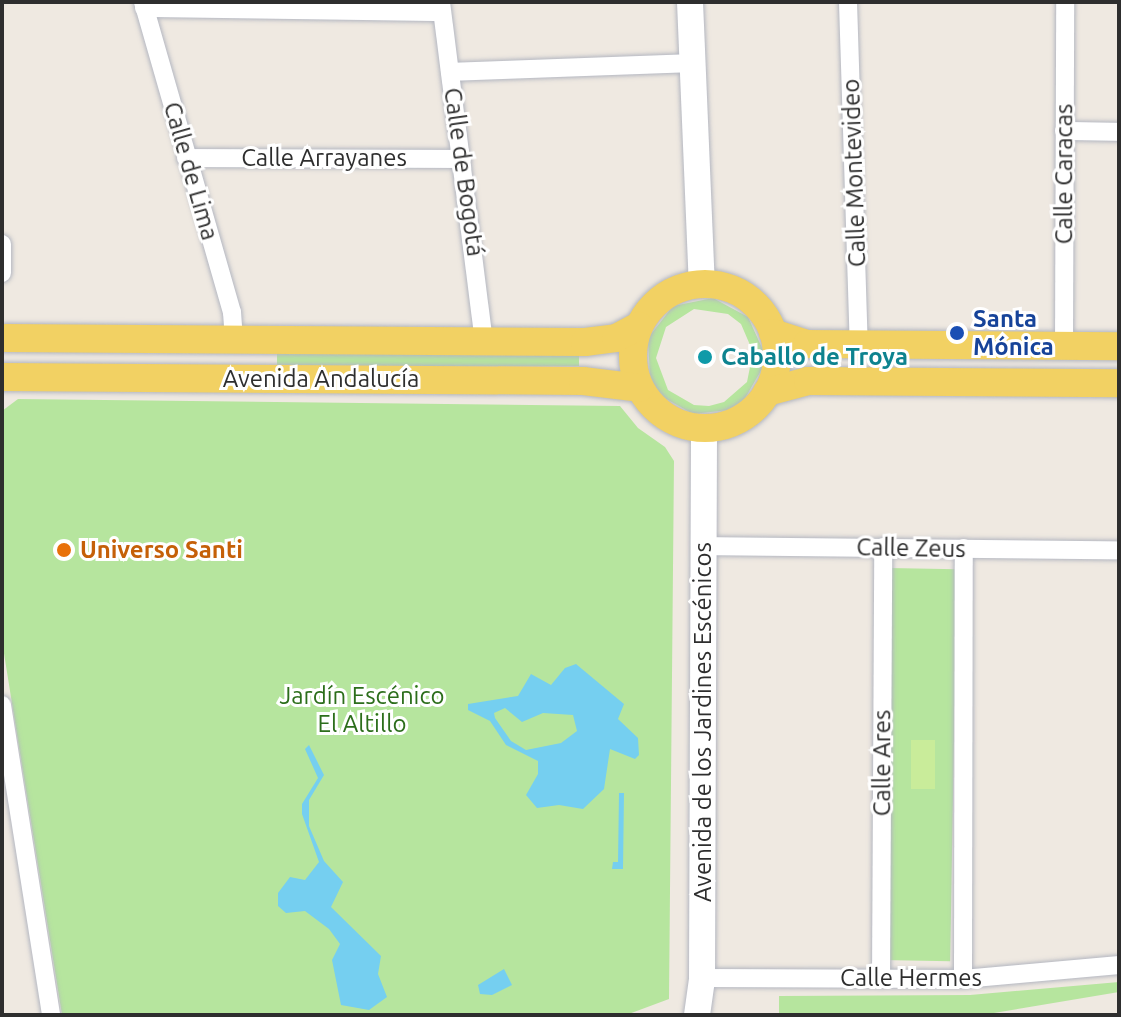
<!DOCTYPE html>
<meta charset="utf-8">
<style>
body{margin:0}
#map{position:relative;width:1121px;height:1017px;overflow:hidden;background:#efe9e1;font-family:Ubuntu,sans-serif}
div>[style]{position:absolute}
.green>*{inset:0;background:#b6e59e;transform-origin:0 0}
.pitch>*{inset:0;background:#c9ec9a;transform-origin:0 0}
.water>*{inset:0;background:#75cff0}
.roads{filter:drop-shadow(0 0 2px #b4b7c1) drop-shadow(0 0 2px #b4b7c1)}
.street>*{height:18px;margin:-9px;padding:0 9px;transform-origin:9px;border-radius:9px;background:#fff}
.secondary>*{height:26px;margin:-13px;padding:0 13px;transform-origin:13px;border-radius:13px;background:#fff}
.primary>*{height:28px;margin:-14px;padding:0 14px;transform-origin:14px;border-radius:14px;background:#f2d163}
.primary>.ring{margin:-14px;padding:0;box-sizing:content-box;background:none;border:28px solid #f2d163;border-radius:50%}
.dots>*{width:22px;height:22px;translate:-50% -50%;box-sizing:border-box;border:4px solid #fff;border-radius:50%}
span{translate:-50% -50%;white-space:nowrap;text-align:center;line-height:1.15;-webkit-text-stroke:6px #fff;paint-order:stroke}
.street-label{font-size:24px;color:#2e2e2e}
.transit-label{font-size:24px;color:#164399;font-weight:700}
.left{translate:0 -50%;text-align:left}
.culture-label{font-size:24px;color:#0d838f;font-weight:700}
.food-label{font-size:24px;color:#c56008;font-weight:700}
.park-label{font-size:24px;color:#2c6e1b}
.frame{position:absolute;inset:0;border:4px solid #2e2e2e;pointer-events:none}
</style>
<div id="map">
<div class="green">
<div style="clip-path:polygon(evenodd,713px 298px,748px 317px,763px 350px,762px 369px,744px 400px,729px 410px,693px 414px,661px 396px,650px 379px,648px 338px,673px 306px,713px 298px,694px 309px,728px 314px,741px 324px,753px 352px,747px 382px,724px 402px,709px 406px,694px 405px,668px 390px,656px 358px,666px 327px,694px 309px)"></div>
<div style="left:277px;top:352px;width:302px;height:14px"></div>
<div style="clip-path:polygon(18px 399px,620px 406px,638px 428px,665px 447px,674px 461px,669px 999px,626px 1015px,62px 1015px,2px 641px,2px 411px)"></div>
<div style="left:889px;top:568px;width:68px;height:392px;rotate:1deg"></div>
<div style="clip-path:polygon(1119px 982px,1119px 992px,982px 1015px,779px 1015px,779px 996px,970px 995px)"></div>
</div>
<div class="pitch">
<div style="left:911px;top:740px;width:24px;height:49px"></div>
</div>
<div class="water">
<div style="clip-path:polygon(evenodd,576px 664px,624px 704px,618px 719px,638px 738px,639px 755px,635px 759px,610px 749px,604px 789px,583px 809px,559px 805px,537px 808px,526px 795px,538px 774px,538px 761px,506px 745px,490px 721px,468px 710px,468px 704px,518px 696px,531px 674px,551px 685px,565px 668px,576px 664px,505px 708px,522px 722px,543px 713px,573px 715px,577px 731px,561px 743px,526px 750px,511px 741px,495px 718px,494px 713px,505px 708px)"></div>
<div style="clip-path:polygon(309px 745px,324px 775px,309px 800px,309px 826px,324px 861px,343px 882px,331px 907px,381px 956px,378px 974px,387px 997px,369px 1010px,341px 1005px,332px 960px,340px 944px,329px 929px,305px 911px,286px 913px,278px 906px,278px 893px,290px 877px,305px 880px,319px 862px,302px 814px,302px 804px,318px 778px,305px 749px)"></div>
<div style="clip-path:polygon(619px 793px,624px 793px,623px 869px,612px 869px,613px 862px,618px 862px)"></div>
<div style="clip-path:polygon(504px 969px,512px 985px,492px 995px,480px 994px,478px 985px)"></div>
</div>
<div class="roads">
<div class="street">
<div style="left:143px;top:2px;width:323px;rotate:74deg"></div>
<div style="left:232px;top:312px;width:28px;rotate:86deg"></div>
<div style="left:441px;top:2px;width:342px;rotate:82.8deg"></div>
<div style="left:848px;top:2px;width:343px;rotate:88.2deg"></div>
<div style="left:144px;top:8px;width:298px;rotate:0.8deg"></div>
<div style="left:450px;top:72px;width:242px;rotate:-2.1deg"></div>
<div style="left:1064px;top:131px;width:55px;rotate:1deg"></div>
<div style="left:186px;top:158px;width:276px;rotate:0.2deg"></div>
<div style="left:2px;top:244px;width:29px;rotate:90deg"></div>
<div style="left:1064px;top:346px;width:344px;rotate:-89.8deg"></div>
<div style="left:703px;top:546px;width:416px;rotate:0.6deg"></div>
<div style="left:2px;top:705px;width:314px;rotate:81deg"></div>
<div style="left:702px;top:978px;width:261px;rotate:0.2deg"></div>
<div style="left:963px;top:979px;width:157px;rotate:-5.1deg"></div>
<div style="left:881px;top:979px;width:432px;rotate:-89.7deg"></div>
<div style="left:963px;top:979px;width:431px;rotate:-89.9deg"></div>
</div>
<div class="secondary">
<div style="left:690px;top:2px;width:281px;rotate:87.6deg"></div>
<div style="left:697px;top:1015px;width:37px;rotate:-82deg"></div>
<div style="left:702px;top:978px;width:549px;rotate:-89.79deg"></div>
</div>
<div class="primary">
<div class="ring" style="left:633px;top:284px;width:116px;height:116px"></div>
<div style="left:773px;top:333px;width:36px;rotate:18deg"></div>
<div style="left:807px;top:344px;width:312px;rotate:0.4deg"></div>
<div style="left:6px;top:338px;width:579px;rotate:0.4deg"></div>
<div style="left:585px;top:342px;width:31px;rotate:-7deg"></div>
<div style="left:616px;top:338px;width:26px;rotate:-28deg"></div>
<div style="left:2px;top:377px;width:581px;rotate:0.39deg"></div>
<div style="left:583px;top:381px;width:57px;rotate:7deg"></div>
<div style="left:767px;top:392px;width:42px;rotate:-15deg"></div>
<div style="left:808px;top:381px;width:311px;rotate:0.4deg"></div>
</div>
</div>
<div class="dots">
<div style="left:957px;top:333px;background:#1a4fb4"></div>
<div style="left:705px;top:357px;background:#0f9aa8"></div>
<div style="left:64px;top:550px;background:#e8710a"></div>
</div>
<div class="street-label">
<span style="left:324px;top:158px">Calle Arrayanes</span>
<span style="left:191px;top:171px;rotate:74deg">Calle de Lima</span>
<span style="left:464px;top:172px;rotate:82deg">Calle de Bogotá</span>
<span style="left:854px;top:173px;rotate:-92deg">Calle Montevideo</span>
<span style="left:1064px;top:174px;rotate:-90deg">Calle Caracas</span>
<span style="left:321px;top:379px">Avenida Andalucía</span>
<span style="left:911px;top:548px;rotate:1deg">Calle Zeus</span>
<span style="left:703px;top:722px;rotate:-90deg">Avenida de los Jardines Escénicos</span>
<span style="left:882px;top:763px;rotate:-90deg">Calle Ares</span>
<span style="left:911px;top:978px">Calle Hermes</span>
</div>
<div class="transit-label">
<span class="left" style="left:973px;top:333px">Santa<br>Mónica</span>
</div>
<div class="culture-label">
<span class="left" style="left:721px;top:357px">Caballo de Troya</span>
</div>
<div class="food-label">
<span class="left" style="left:80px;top:550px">Universo Santi</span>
</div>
<div class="park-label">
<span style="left:362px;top:710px">Jardín Escénico<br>El Altillo</span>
</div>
<div class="frame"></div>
</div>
